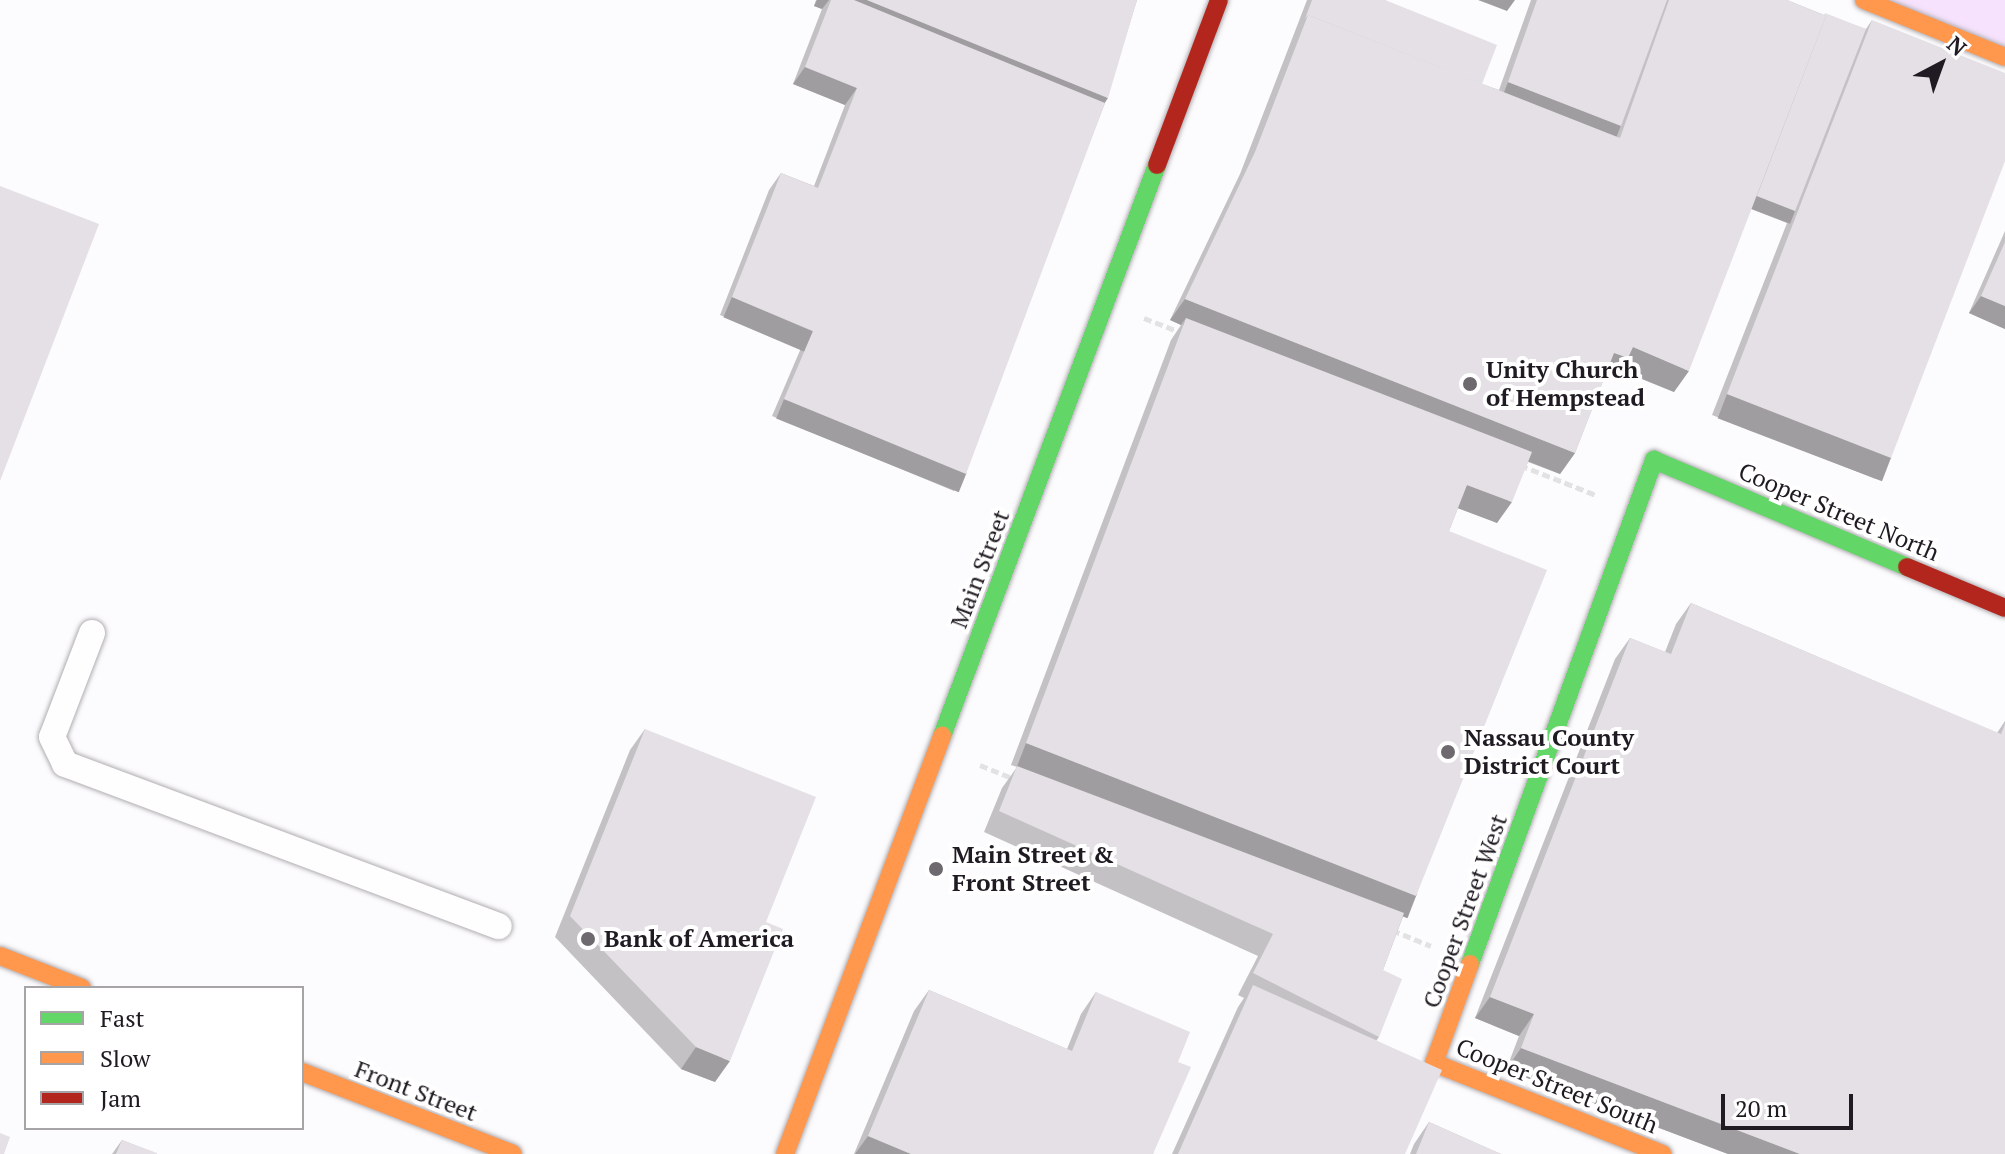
<!DOCTYPE html>
<style>
body{margin:0}
#map{position:relative;width:2005px;height:1154px;overflow:hidden;background:#fcfbfd;font-family:"PT Serif",serif}
div>[style]{position:absolute}
.green>*{inset:0;background:#f6e2fd}
.path>*{height:5px;margin-top:-2.5px;transform-origin:0;background:repeating-linear-gradient(90deg,#e2e2e3 0 8px,transparent 0 12px)}
.roads{filter:drop-shadow(0 0 2px #b1aeb2) drop-shadow(0 0 2px #b1aeb2)}
.lane>*{height:26px;margin:-13px;padding:0 13px;transform-origin:13px;border-radius:13px;background:#fffeff}
.fast>*{height:18px;margin:-9px;padding:0 9px;transform-origin:9px;border-radius:9px;background:#63d668}
.slow>*{height:18px;margin:-9px;padding:0 9px;transform-origin:9px;border-radius:9px;background:#ff974d}
.jam>*{height:18px;margin:-9px;padding:0 9px;transform-origin:9px;border-radius:9px;background:#b3261e}
.wall>*{inset:0;background:#c4c1c5}
.shaded-wall>*{inset:0;background:#a09da0;transform-origin:0 0}
.building>*{inset:0;background:#e4e0e5}
.dots>*{width:22px;height:22px;translate:-50% -50%;box-sizing:border-box;border:4px solid #fff;border-radius:50%}
span{translate:-50% -50%;white-space:nowrap;text-align:center;line-height:1.15;-webkit-text-stroke:8px #fff;paint-order:stroke}
.poi-label{font-size:24px;color:#201b22;font-weight:700}
.left{translate:0 -50%;text-align:left}
.street-label{font-size:24px;color:#201b22}
.legend{position:absolute;left:24px;top:986px;width:280px;height:144px;box-sizing:border-box;background:#fff;border:2px solid #a6a4a7;margin:0;padding:10px 14px;list-style:none;font-size:24px;color:#201b22}
.legend li{display:flex;align-items:center;gap:16px;height:40px}
.legend b{width:40px;border:2px solid #a6a4a7}
.north{position:absolute;left:1901px;top:24px;width:80px;height:80px;-webkit-text-stroke:6px #fff;paint-order:stroke;rotate:41deg;font-size:22px;font-weight:700;line-height:32px;text-align:center;color:#201b22}
.north::after{content:'';display:block;margin:auto;width:28px;height:36px;background:#201b22;clip-path:polygon(50% 0,100% 100%,50% 72%,0 100%)}
.scale{position:absolute;left:1721px;top:1094px;width:132px;height:36px;box-sizing:border-box;border:4px solid #201b22;border-top:0;padding-left:10px;font-size:24px;line-height:28px;white-space:nowrap;color:#201b22;-webkit-text-stroke:6px #fff;paint-order:stroke}
</style>
<div id="map">
<div class="green">
<div style="clip-path:polygon(1862px 0,2005px 0,2005px 59px)"></div>
</div>
<div class="path">
<div style="left:1144px;top:318px;width:42px;rotate:21deg"></div>
<div style="left:1520px;top:465px;width:82px;rotate:21.5deg"></div>
<div style="left:980px;top:765px;width:38px;rotate:22deg"></div>
<div style="left:1392px;top:930px;width:42px;rotate:22.3deg"></div>
</div>
<div class="roads">
<div class="lane">
<div style="left:92px;top:633px;width:111px;rotate:111deg"></div>
<div style="left:52px;top:737px;width:30px;rotate:64deg"></div>
<div style="left:65px;top:764px;width:463px;rotate:20.5deg"></div>
</div>
<div class="fast">
<div style="left:942px;top:736px;width:610px;rotate:-69.37deg"></div>
<div style="left:1470px;top:964px;width:537px;rotate:-69.94deg"></div>
<div style="left:1654px;top:460px;width:275px;rotate:22.9deg"></div>
</div>
<div class="slow">
<div style="left:1864px;top:0;width:152px;rotate:22deg"></div>
<div style="left:0;top:956px;width:88px;rotate:21.3deg"></div>
<div style="left:1470px;top:964px;width:105px;rotate:110deg"></div>
<div style="left:1434px;top:1063px;width:246px;rotate:21.7deg"></div>
<div style="left:302px;top:1072px;width:226px;rotate:21.2deg"></div>
<div style="left:785px;top:1154px;width:447px;rotate:-69.4deg"></div>
</div>
<div class="jam">
<div style="left:1157px;top:165px;width:176px;rotate:-69.4deg"></div>
<div style="left:1907px;top:567px;width:106px;rotate:22.7deg"></div>
</div>
</div>
<div class="wall">
<div style="clip-path:polygon(816px 0,1137px 0,1105px 103px,954px 491px,772px 416px,801px 348px,720px 315px,769px 190px,781px 173px,814px 186px,845px 105px,793px 84px,822px 9px,814px 6px)"></div>
<div style="clip-path:polygon(1307px 0,1385px 0,1482px 84px,1499px 90px,1531px 0,1787px 0,1824px 15px,1866px 29px,1872px 20px,1891px 458px,1876px 479px,1712px 415px,1787px 223px,1751px 209px,1674px 392px,1620px 370px,1613px 380px,1605px 376px,1575px 453px,1560px 474px,1528px 462px,1497px 523px,1458px 508px,1449px 531px,1416px 896px,1404px 914px,1383px 970px,1379px 1037px,1376px 1041px,1405px 1154px,1172px 1154px,1238px 1007px,1244px 998px,1238px 995px,1258px 956px,984px 832px,1002px 788px,1017px 767px,1011px 765px,1171px 340px,1181px 325px,1170px 320px,1240px 174px)"></div>
<div style="clip-path:polygon(2005px 231px,2005px 329px,1969px 313px)"></div>
<div style="clip-path:polygon(1691px 603px,1997px 733px,2005px 721px,2005px 1154px,1728px 1154px,1506px 1070px,1519px 1036px,1475px 1018px,1615px 659px,1630px 638px,1665px 652px,1676px 624px)"></div>
<div style="clip-path:polygon(645px 729px,766px 922px,715px 1082px,681px 1069px,555px 937px,630px 750px)"></div>
<div style="clip-path:polygon(929px 990px,1067px 1049px,1081px 1014px,1096px 992px,1178px 1062px,1153px 1154px,854px 1154px,914px 1011px)"></div>
<div style="clip-path:polygon(1429px 1122px,1501px 1154px,1410px 1154px,1414px 1144px)"></div>
<div style="clip-path:polygon(122px 1140px,157px 1154px,112px 1154px)"></div>
</div>
<div class="shaded-wall">
<div style="clip-path:polygon(817px 0,829px 0,822px 9px,814px 6px)"></div>
<div style="clip-path:polygon(831px 0,867px 0,1108px 98px,1093px 120px)"></div>
<div style="clip-path:polygon(1478px 0,1515px 0,1507px 11px)"></div>
<div style="clip-path:polygon(805px 67px,857px 88px,845px 105px,793px 84px)"></div>
<div style="left:1508px;top:82px;width:121px;height:21px;rotate:21deg"></div>
<div style="left:1754px;top:195px;width:44px;height:14px;rotate:21deg"></div>
<div style="clip-path:polygon(1981px 296px,2005px 306px,2005px 329px,1969px 313px)"></div>
<div style="left:732px;top:297px;width:88px;height:22px;rotate:23deg"></div>
<div style="clip-path:polygon(1185px 299px,1575px 453px,1560px 474px,1183px 325px,1186px 318px,1181px 325px,1170px 320px)"></div>
<div style="clip-path:polygon(1633px 347px,1689px 371px,1674px 392px,1620px 370px,1613px 380px,1599px 374px,1614px 353px)"></div>
<div style="left:1727px;top:394px;width:176px;height:26px;rotate:21deg"></div>
<div style="left:784px;top:399px;width:197px;height:21px;rotate:22deg"></div>
<div style="clip-path:polygon(1467px 485px,1512px 502px,1497px 523px,1452px 506px)"></div>
<div style="left:1026px;top:743px;width:419px;height:27px;rotate:21deg"></div>
<div style="clip-path:polygon(1490px 997px,1534px 1014px,1519px 1036px,1475px 1018px)"></div>
<div style="clip-path:polygon(696px 1047px,730px 1061px,715px 1082px,681px 1069px)"></div>
<div style="clip-path:polygon(1521px 1048px,1800px 1154px,1728px 1154px,1506px 1070px)"></div>
<div style="clip-path:polygon(868px 1136px,911px 1154px,855px 1154px)"></div>
</div>
<div class="building">
<div style="clip-path:polygon(831px 0,854px 0,1105px 103px,966px 474px,784px 399px,813px 331px,732px 297px,781px 173px,818px 188px,857px 88px,805px 67px)"></div>
<div style="clip-path:polygon(867px 0,1137px 0,1108px 98px)"></div>
<div style="clip-path:polygon(1312px 0,1385px 0,1497px 45px,1482px 84px,1308px 15px,1305px 19px)"></div>
<div style="clip-path:polygon(1537px 0,1667px 0,1621px 126px,1508px 82px)"></div>
<div style="clip-path:polygon(1669px 0,1787px 0,1826px 16px,1689px 371px,1633px 347px,1628px 358px,1614px 353px,1575px 453px,1185px 299px,1255px 152px,1308px 15px,1620px 138px)"></div>
<div style="clip-path:polygon(1825px 13px,1866px 29px,1795px 211px,1757px 196px,1826px 16px,1824px 15px)"></div>
<div style="clip-path:polygon(1872px 20px,2005px 73px,2005px 161px,1891px 458px,1727px 394px)"></div>
<div style="clip-path:polygon(0 186px,99px 224px,0 481px)"></div>
<div style="clip-path:polygon(2005px 242px,2005px 306px,1981px 296px)"></div>
<div style="clip-path:polygon(1186px 318px,1532px 452px,1512px 502px,1467px 485px,1449px 531px,1547px 570px,1416px 896px,1026px 743px)"></div>
<div style="clip-path:polygon(1691px 603px,2001px 734px,2005px 724px,2005px 1154px,1800px 1154px,1521px 1048px,1534px 1014px,1490px 997px,1630px 638px,1671px 654px)"></div>
<div style="clip-path:polygon(645px 729px,816px 797px,766px 922px,783px 929px,730px 1061px,696px 1047px,570px 916px)"></div>
<div style="clip-path:polygon(1017px 766px,1404px 913px,1383px 970px,1402px 979px,1379px 1037px,1253px 973px,1273px 934px,999px 811px)"></div>
<div style="clip-path:polygon(1253px 985px,1442px 1070px,1405px 1154px,1178px 1154px)"></div>
<div style="clip-path:polygon(929px 990px,1072px 1051px,1096px 992px,1190px 1032px,1178px 1062px,1191px 1067px,1153px 1154px,911px 1154px,868px 1136px)"></div>
<div style="clip-path:polygon(1429px 1122px,1501px 1154px,1416px 1154px)"></div>
<div style="clip-path:polygon(0 1133px,10px 1137px,4px 1154px,0 1154px)"></div>
<div style="clip-path:polygon(122px 1140px,157px 1153px,157px 1154px,116px 1154px)"></div>
</div>
<div class="dots">
<div style="left:1470px;top:384px;background:#6d696f"></div>
<div style="left:1448px;top:752px;background:#6d696f"></div>
<div style="left:936px;top:869px;background:#6d696f"></div>
<div style="left:588px;top:939px;background:#6d696f"></div>
</div>
<div class="poi-label">
<span class="left" style="left:1486px;top:384px">Unity Church<br>of Hempstead</span>
<span class="left" style="left:1464px;top:752px">Nassau County<br>District Court</span>
<span class="left" style="left:952px;top:869px">Main Street &amp;<br>Front Street</span>
<span class="left" style="left:604px;top:939px">Bank of America</span>
</div>
<div class="street-label">
<span style="left:1839px;top:512px;rotate:23deg">Cooper Street North</span>
<span style="left:980px;top:569px;rotate:-69deg">Main Street</span>
<span style="left:1465px;top:911px;rotate:-70deg">Cooper Street West</span>
<span style="left:1557px;top:1086px;rotate:22deg">Cooper Street South</span>
<span style="left:416px;top:1091px;rotate:21deg">Front Street</span>
</div>
<ul class="legend">
<li><b style="height:10px;background:#63d668"></b>Fast</li>
<li><b style="height:10px;background:#ff974d"></b>Slow</li>
<li><b style="height:10px;background:#b3261e"></b>Jam</li>
</ul>
<div class="north">N</div>
<div class="scale">20 m</div>
</div>
